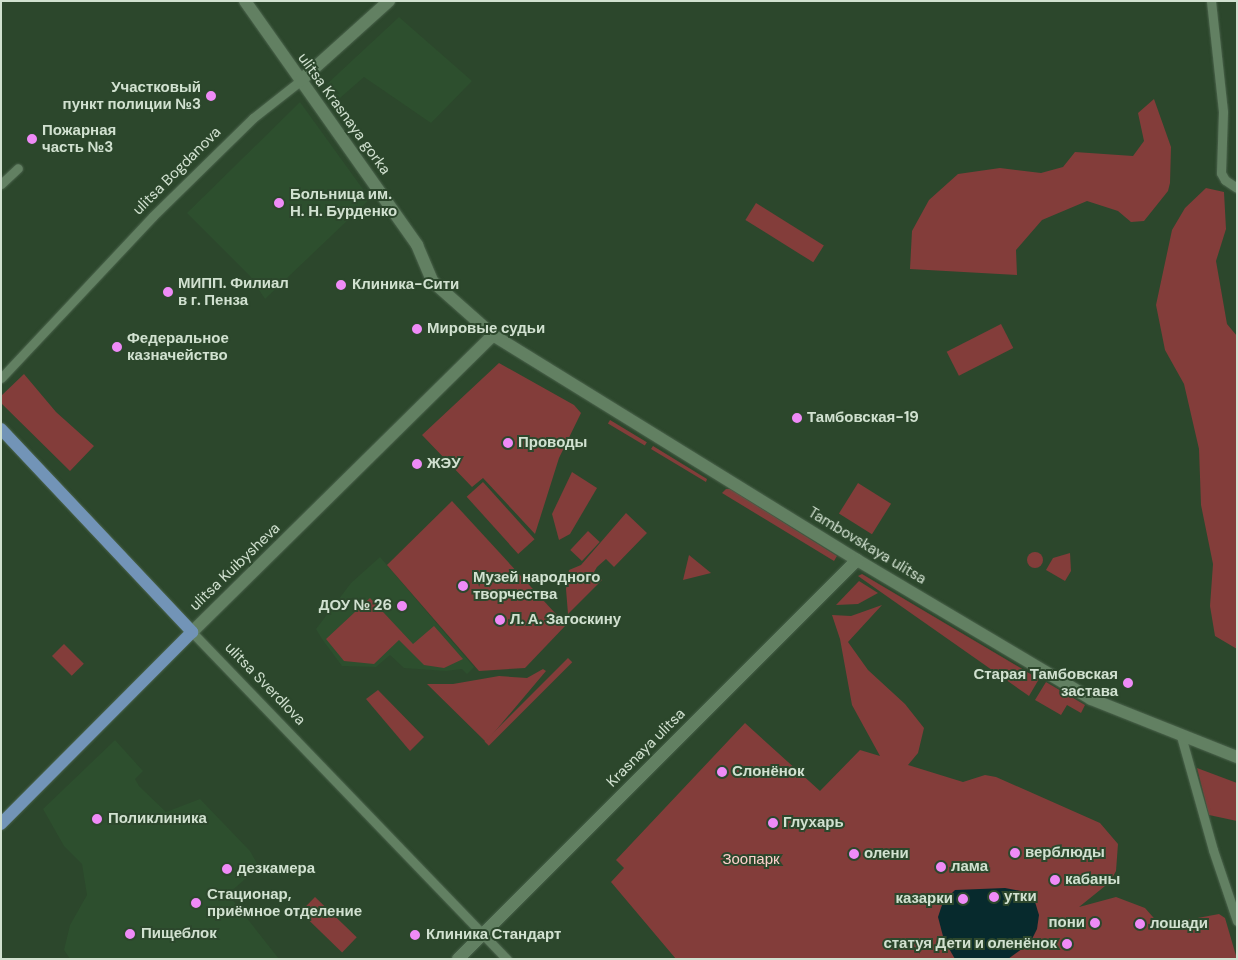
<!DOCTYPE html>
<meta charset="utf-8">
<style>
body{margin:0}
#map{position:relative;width:1238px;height:960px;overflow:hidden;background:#2c472c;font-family:"DM Sans",sans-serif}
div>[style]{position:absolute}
.built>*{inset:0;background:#2d4f2e}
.green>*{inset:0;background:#833d3a;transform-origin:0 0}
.round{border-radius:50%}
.water>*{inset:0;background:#072a2d}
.roads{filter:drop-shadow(0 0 1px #4b634c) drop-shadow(0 0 1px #4b634c)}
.street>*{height:9px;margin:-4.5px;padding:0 4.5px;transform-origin:4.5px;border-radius:4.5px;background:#628062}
.secondary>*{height:12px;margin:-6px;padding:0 6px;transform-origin:6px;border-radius:6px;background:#628062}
.primary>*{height:12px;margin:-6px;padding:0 6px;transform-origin:6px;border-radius:6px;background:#7294b7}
.dots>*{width:14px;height:14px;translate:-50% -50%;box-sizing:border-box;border:2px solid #2c472c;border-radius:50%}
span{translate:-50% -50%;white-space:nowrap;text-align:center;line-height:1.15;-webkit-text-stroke:4px #2c472c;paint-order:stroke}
.poi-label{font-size:15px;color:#d1e1d0;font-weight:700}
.right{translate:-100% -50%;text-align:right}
.left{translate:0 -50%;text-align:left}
.street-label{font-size:15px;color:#d1e1d0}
.park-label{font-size:15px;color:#fed1cd}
.frame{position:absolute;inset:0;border:2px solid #d1e1d0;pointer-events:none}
</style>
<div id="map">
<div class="built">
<div style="clip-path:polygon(399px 17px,472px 81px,431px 123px,364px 77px,340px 98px,327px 84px)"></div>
<div style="clip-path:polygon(300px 102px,370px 199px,265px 299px,250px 276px,187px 213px)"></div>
<div style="clip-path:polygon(380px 557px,474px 667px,467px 674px,462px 669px,446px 671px,404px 668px,390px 655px,376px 667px,342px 666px,322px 639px,316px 629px,351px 583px)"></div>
<div style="clip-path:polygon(115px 740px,143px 771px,135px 779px,139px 786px,166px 812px,200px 799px,250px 851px,259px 867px,228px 894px,279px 959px,70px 959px,64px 950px,70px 925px,87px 895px,82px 864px,64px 846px,43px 809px)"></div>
</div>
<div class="green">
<div style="clip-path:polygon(1154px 99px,1171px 147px,1170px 183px,1168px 191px,1144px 221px,1131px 222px,1118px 211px,1087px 201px,1042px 220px,1016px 250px,1017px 275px,910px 269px,912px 231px,929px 200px,958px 174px,1000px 168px,1041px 173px,1063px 167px,1075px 152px,1133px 156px,1144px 141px,1138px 113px)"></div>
<div style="clip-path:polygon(1206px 188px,1224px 192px,1226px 229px,1216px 261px,1227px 324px,1237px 336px,1237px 649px,1215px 636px,1210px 606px,1213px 564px,1201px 505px,1199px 449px,1184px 384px,1165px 350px,1156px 305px,1172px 230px,1185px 208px)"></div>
<div style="left:756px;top:203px;width:80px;height:20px;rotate:32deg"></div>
<div style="left:1001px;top:324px;width:27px;height:61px;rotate:63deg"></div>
<div style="clip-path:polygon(499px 363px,574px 405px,581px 413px,559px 458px,535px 534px,483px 478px,472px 487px,422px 435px)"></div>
<div style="clip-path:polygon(24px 374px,56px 412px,94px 446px,70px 471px,1px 403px,1px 396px)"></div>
<div style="left:610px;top:420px;width:43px;height:4px;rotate:31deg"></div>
<div style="clip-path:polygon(653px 446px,707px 479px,706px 482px,651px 449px)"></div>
<div style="clip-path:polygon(572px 472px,597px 488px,570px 534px,559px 540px,552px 514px)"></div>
<div style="left:483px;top:482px;width:77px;height:22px;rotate:48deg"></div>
<div style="left:858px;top:483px;width:39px;height:36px;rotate:32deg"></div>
<div style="clip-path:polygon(726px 489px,730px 489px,837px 556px,834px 561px,722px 493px)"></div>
<div style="clip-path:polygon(452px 501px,566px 625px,525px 668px,479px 671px,387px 565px)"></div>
<div style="clip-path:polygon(626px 513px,647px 533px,614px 567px,606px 559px,597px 567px,594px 572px,602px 580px,568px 614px,566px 589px,569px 570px,581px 565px)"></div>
<div style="left:588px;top:531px;width:16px;height:26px;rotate:43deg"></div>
<div class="round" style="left:1027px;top:552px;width:16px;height:16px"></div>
<div style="clip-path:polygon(1070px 553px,1071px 571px,1065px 581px,1046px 570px,1053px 558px)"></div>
<div style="clip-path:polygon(689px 555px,711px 573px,683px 580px)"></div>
<div style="clip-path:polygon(862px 574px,1039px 679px,1029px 696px,858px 576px)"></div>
<div style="clip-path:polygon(859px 581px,878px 593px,858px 604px,836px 605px)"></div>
<div style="clip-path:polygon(370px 598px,413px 644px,434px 626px,463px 659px,444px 668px,424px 665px,399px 640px,374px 664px,344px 661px,326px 639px)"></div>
<div style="clip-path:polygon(882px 605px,848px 642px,868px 670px,905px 704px,924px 728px,918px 753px,908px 765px,963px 782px,985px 775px,996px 777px,1100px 823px,1118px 844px,1116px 871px,1110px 882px,1079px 907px,1116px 897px,1145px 908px,1160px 925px,1219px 914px,1225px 918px,1237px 959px,676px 959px,611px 882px,624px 868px,616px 860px,745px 723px,820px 791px,860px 750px,880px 756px,852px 705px,840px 639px,832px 615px,851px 616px)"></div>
<div style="left:64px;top:644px;width:28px;height:17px;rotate:45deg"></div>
<div style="left:568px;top:658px;width:6px;height:118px;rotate:45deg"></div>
<div style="clip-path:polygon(543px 669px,546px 671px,486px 742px,427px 684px,453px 684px,499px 676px,527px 678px)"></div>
<div style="clip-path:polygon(1046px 682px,1085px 705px,1081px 713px,1067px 705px,1061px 715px,1035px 700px)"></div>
<div style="clip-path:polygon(378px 690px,424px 737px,410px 751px,366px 699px)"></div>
<div style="clip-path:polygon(1197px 768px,1237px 783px,1237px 821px,1209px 815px)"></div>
<div style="left:315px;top:897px;width:58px;height:21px;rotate:44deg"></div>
</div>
<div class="water">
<div style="clip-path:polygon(1005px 888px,1021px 891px,1035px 902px,1039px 915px,1037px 929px,1030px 943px,1008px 959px,955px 959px,944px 940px,938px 917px,943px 902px,955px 890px)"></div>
</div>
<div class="roads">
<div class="street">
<div style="left:1211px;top:1px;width:112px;rotate:83.8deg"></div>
<div style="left:1223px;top:112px;width:61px;rotate:91.9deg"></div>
<div style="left:1221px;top:173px;width:8px;rotate:60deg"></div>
<div style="left:1225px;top:180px;width:14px;rotate:34deg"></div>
<div style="left:1px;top:184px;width:23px;rotate:-43deg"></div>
<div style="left:1px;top:378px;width:222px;rotate:-46.8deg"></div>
<div style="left:153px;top:216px;width:140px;rotate:-44.4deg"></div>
<div style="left:253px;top:118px;width:60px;rotate:-38.2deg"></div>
<div style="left:192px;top:632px;width:454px;rotate:46.1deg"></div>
<div style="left:1181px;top:736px;width:118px;rotate:74.3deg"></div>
<div style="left:1213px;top:850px;width:75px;rotate:71.3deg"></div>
</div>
<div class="secondary">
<div style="left:245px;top:1px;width:299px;rotate:54.8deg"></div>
<div style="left:417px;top:245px;width:39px;rotate:67deg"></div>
<div style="left:432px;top:281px;width:81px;rotate:41.5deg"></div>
<div style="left:493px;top:335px;width:428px;rotate:31.7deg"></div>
<div style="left:857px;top:560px;width:272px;rotate:30.7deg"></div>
<div style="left:1091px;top:699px;width:157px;rotate:21.7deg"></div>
<div style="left:300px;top:81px;width:120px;rotate:-42deg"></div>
<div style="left:192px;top:632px;width:423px;rotate:-44.6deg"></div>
<div style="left:458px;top:959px;width:564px;rotate:-45deg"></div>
</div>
<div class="primary">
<div style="left:1px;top:429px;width:279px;rotate:46.7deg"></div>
<div style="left:192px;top:632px;width:271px;rotate:134.9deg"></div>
</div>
</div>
<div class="dots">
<div style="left:211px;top:96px;background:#ef8bf7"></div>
<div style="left:32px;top:139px;background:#ef8bf7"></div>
<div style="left:279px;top:203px;background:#ef8bf7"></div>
<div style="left:341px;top:285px;background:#ef8bf7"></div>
<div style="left:168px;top:292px;background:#ef8bf7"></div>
<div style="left:417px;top:329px;background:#ef8bf7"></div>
<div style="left:117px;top:347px;background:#ef8bf7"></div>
<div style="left:797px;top:418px;background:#ef8bf7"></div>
<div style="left:508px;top:443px;background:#ef8bf7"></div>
<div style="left:417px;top:464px;background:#ef8bf7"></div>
<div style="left:463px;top:586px;background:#ef8bf7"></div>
<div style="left:402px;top:606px;background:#ef8bf7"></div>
<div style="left:500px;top:620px;background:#ef8bf7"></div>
<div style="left:1128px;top:683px;background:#ef8bf7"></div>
<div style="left:722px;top:772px;background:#ef8bf7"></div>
<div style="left:97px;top:819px;background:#ef8bf7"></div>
<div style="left:773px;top:823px;background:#ef8bf7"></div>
<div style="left:1015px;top:853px;background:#ef8bf7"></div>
<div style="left:854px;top:854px;background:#ef8bf7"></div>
<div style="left:941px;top:867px;background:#ef8bf7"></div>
<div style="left:227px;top:869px;background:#ef8bf7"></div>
<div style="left:1055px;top:880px;background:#ef8bf7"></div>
<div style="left:994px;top:897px;background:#ef8bf7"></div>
<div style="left:963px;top:899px;background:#ef8bf7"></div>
<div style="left:196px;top:903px;background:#ef8bf7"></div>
<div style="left:1095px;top:923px;background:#ef8bf7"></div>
<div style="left:1140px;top:924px;background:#ef8bf7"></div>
<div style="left:130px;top:934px;background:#ef8bf7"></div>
<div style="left:415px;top:935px;background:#ef8bf7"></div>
<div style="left:1067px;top:944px;background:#ef8bf7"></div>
</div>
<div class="poi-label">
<span class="right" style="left:201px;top:96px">Участковый<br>пункт полиции №3</span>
<span class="left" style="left:42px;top:139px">Пожарная<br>часть №3</span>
<span class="left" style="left:290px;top:203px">Больница им.<br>Н. Н. Бурденко</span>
<span class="left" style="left:178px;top:292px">МИПП. Филиал<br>в г. Пенза</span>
<span class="left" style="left:352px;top:285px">Клиника-Сити</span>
<span class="left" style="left:427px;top:329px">Мировые судьи</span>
<span class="left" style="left:127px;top:347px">Федеральное<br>казначейство</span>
<span class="left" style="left:807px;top:418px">Тамбовская-19</span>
<span class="left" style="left:518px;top:443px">Проводы</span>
<span class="left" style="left:427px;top:464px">ЖЭУ</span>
<span class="left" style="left:473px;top:586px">Музей народного<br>творчества</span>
<span class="right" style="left:392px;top:606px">ДОУ № 26</span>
<span class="left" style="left:510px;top:620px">Л. А. Загоскину</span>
<span class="right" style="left:1118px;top:683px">Старая Тамбовская<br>застава</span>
<span class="left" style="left:732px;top:772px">Слонёнок</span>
<span class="left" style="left:108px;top:819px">Поликлиника</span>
<span class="left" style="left:783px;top:823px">Глухарь</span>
<span class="left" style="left:1025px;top:853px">верблюды</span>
<span class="left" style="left:864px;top:854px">олени</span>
<span class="left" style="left:951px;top:867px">лама</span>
<span class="left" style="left:237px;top:869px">дезкамера</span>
<span class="left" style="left:1065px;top:880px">кабаны</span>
<span class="left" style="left:207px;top:903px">Стационар,<br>приёмное отделение</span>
<span class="left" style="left:1004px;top:897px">утки</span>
<span class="right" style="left:953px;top:899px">казарки</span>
<span class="right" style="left:1085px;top:923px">пони</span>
<span class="left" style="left:1150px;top:924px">лошади</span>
<span class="left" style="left:141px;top:934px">Пищеблок</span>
<span class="left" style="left:426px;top:935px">Клиника Стандарт</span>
<span class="right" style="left:1057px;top:944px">статуя Дети и оленёнок</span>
</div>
<div class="street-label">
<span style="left:344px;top:114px;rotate:54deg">ulitsa Krasnaya gorka</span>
<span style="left:177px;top:171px;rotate:-45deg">ulitsa Bogdanova</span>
<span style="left:867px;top:546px;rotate:31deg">Tambovskaya ulitsa</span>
<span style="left:235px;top:567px;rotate:-44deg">ulitsa Kuibysheva</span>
<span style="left:265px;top:684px;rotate:46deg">ulitsa Sverdlova</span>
<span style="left:646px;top:748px;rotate:-45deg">Krasnaya ulitsa</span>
</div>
<div class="park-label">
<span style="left:751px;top:860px">Зоопарк</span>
</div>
<div class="frame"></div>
</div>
